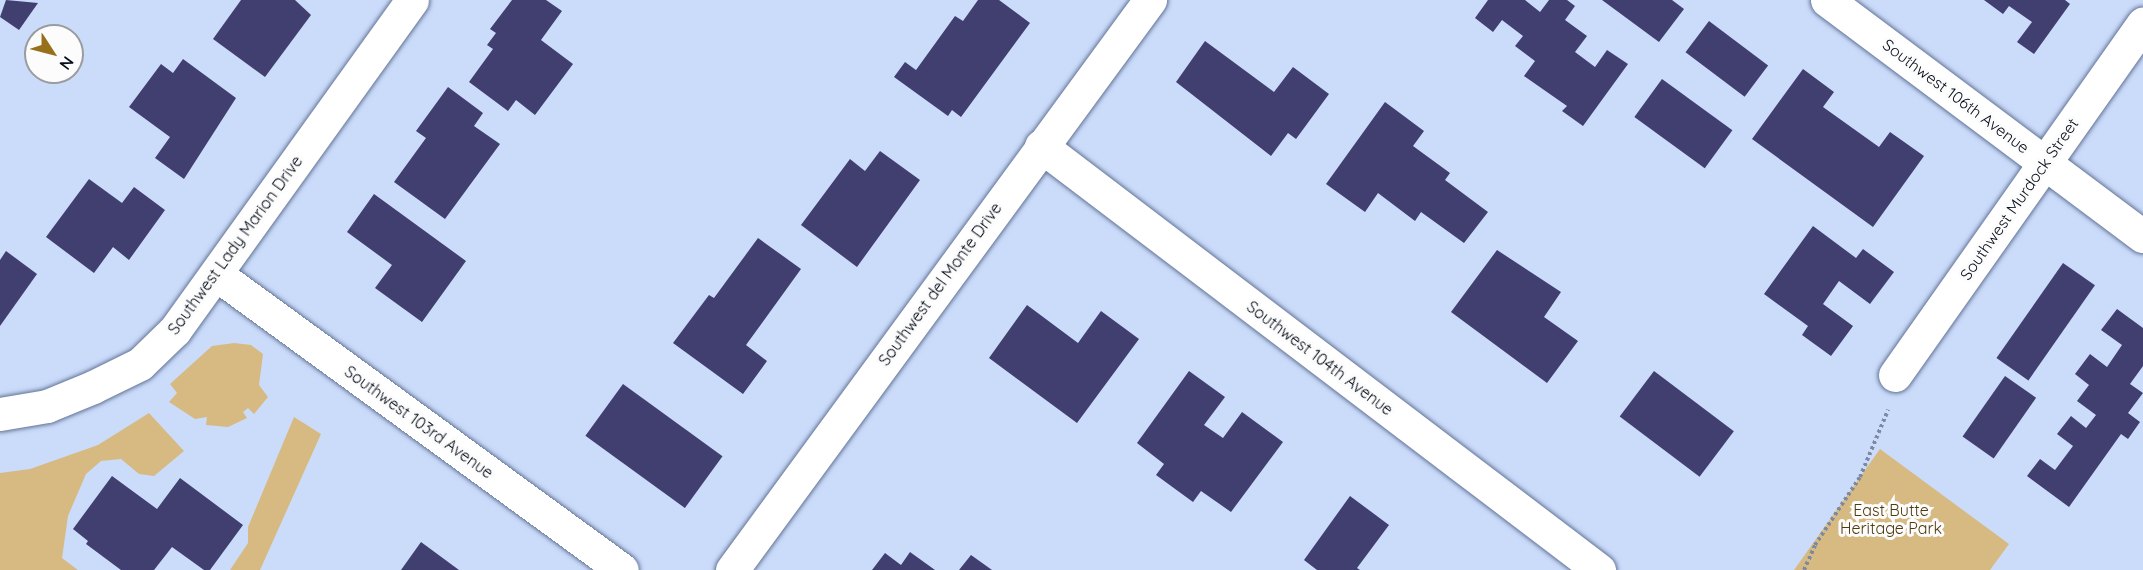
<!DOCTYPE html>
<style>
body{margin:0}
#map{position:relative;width:2143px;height:570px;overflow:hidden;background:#cbdbfa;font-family:Quicksand,sans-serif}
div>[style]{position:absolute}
.green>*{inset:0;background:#d7ba82}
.building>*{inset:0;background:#403f70;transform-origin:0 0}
.path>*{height:4px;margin-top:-2px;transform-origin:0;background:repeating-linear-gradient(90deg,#7d89a0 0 3px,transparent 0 6px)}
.roads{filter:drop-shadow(0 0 2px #627496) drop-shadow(0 0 2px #627496)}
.minor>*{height:33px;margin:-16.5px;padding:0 16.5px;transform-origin:16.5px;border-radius:16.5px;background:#fff}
span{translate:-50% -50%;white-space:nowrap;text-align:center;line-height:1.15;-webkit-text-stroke:6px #fcfcfc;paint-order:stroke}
.street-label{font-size:16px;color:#060c19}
.park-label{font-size:16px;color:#4f3a0b}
.north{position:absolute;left:24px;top:24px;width:60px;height:60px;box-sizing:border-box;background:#fcfcfc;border:2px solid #9a9ca1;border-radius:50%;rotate:126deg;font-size:16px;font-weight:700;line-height:24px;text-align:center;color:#060c19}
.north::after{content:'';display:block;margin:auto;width:21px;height:27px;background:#96701a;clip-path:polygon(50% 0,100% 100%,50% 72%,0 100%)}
</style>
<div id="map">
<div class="green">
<div style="clip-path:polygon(234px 343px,251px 345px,263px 354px,259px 385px,268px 397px,254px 414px,248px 408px,243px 412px,247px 418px,228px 427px,206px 425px,207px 417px,195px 419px,169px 402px,177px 393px,170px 384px,212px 346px)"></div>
<div style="clip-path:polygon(149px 413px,184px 451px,154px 476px,139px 474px,121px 459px,101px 461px,86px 474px,68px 516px,62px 558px,78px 570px,0 570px,0 473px,30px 469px,98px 445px)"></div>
<div style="clip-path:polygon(294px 417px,321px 434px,260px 570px,230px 570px,248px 543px,248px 527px)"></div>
<div style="clip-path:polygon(1880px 449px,2009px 544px,1990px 570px,1794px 570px)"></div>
</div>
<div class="building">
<div style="clip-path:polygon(6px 0,38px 3px,19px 30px,0 17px)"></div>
<div style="clip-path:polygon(241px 0,295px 0,311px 15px,265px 77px,213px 39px)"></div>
<div style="clip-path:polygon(512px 0,546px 0,562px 11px,541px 40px,573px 64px,535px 115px,516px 100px,508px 111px,469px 82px,493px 49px,487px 45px,496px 33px,490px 29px)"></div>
<div style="clip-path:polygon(978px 0,999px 0,1030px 23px,961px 117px,952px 110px,948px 116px,894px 77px,905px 62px,916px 70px,955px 16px,963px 21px)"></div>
<div style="clip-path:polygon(1488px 0,1525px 0,1540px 12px,1549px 0,1567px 0,1575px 6px,1565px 20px,1587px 36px,1575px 52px,1595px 67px,1607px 50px,1628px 64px,1583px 126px,1562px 111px,1567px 106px,1524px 76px,1535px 61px,1515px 46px,1523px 36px,1502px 20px,1493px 32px,1475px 18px)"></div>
<div style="clip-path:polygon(1602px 0,1672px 0,1684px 9px,1659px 42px)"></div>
<div style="clip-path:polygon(1984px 0,2065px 0,2070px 4px,2034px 54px,2017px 42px,2032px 22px,2009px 6px,2003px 14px)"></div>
<div style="left:1709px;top:21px;width:74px;height:39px;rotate:37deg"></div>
<div style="clip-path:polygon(1205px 41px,1274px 92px,1293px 67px,1329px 94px,1296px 139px,1288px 133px,1271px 156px,1176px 82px)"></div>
<div style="clip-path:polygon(183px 59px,236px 98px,184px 179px,155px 158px,170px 137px,129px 107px,161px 64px,173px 73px)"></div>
<div style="clip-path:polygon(1803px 69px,1834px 92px,1823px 107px,1879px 147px,1890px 132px,1924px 156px,1873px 227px,1752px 139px)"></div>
<div style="left:1662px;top:79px;width:87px;height:47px;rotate:36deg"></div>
<div style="clip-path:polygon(448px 87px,483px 113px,474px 126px,500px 144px,445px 219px,394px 182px,426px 138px,416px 131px)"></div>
<div style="clip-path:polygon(1385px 102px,1424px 131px,1413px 146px,1450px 173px,1445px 180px,1488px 212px,1464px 243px,1421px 212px,1415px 221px,1378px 193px,1365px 212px,1326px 184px)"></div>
<div style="clip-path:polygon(880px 151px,920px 180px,857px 267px,801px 225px,850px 159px,865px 171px)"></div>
<div style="clip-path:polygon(89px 179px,122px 203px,134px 187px,165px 210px,129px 260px,113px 247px,94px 273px,46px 237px)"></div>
<div style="clip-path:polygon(374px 194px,466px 261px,422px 322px,375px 288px,392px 265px,347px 232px)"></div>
<div style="clip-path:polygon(1813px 226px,1856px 258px,1863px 249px,1894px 272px,1870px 304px,1839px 281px,1823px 304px,1853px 326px,1831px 356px,1802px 335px,1808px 326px,1764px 294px)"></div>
<div style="clip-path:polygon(758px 238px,801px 269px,746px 345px,767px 361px,743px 394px,673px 343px,709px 295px,714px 298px)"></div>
<div style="clip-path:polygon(1497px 250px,1561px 292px,1544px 317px,1578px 341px,1547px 383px,1451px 312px)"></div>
<div style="clip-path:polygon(6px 251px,37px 274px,0 326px,0 260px)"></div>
<div style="left:2063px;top:263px;width:39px;height:116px;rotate:35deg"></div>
<div style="clip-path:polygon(1027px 305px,1078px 343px,1101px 311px,1139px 339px,1077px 423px,989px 358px)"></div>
<div style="clip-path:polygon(2117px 309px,2143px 328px,2143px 366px,2130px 384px,2143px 393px,2128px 413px,2140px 422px,2128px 439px,2121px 434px,2069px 507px,2027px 476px,2040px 459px,2055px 470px,2073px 446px,2057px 434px,2071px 416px,2086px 428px,2096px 415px,2077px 401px,2089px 385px,2075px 374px,2090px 354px,2107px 367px,2122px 345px,2101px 330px)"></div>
<div style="clip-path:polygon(1189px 371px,1225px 397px,1204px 425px,1223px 438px,1242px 412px,1283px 442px,1231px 512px,1201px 491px,1193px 502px,1156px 475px,1164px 464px,1137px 443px)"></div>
<div style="left:1654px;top:371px;width:100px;height:57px;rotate:37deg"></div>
<div style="left:2005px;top:376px;width:38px;height:74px;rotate:35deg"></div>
<div style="left:623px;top:384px;width:123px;height:64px;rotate:36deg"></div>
<div style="clip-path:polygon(112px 476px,157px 509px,180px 478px,243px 525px,210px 570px,204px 570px,172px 547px,154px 570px,121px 570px,86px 544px,88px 541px,73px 529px)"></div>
<div style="clip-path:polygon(1350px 496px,1389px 525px,1357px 568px,1360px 570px,1317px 570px,1304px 560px)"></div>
<div style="clip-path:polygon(421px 542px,459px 570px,401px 570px)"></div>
<div style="clip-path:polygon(910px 552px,935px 570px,872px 570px,885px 553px,901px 565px)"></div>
<div style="clip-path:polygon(971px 555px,992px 570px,959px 570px)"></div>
</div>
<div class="path">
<div style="left:1804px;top:570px;width:27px;rotate:-66deg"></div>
<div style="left:1815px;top:545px;width:82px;rotate:-56.5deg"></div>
<div style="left:1860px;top:477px;width:73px;rotate:-67.3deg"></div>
</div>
<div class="roads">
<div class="minor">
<div style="left:1827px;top:0;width:394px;rotate:36.8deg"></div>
<div style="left:1041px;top:146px;width:701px;rotate:37.23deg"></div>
<div style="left:216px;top:274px;width:502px;rotate:36.09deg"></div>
<div style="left:1895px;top:375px;width:430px;rotate:-54.8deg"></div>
<div style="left:0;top:414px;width:48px;rotate:-9.7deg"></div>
<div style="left:47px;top:406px;width:50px;rotate:-22.4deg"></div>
<div style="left:93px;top:387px;width:52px;rotate:-26.1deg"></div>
<div style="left:140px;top:364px;width:49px;rotate:-44.2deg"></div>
<div style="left:175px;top:330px;width:406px;rotate:-54.3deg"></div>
<div style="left:732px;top:570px;width:707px;rotate:-53.75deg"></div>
</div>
</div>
<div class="street-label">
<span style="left:1956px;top:96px;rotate:37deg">Southwest 106th Avenue</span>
<span style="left:2019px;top:199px;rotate:-55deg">Southwest Murdock Street</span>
<span style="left:235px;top:245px;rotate:-54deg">Southwest Lady Marion Drive</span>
<span style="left:940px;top:284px;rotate:-54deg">Southwest del Monte Drive</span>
<span style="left:1320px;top:358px;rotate:37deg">Southwest 104th Avenue</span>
<span style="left:419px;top:422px;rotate:36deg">Southwest 103rd Avenue</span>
</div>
<div class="park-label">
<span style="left:1891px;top:519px">East Butte<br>Heritage Park</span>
</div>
<div class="north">N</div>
</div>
